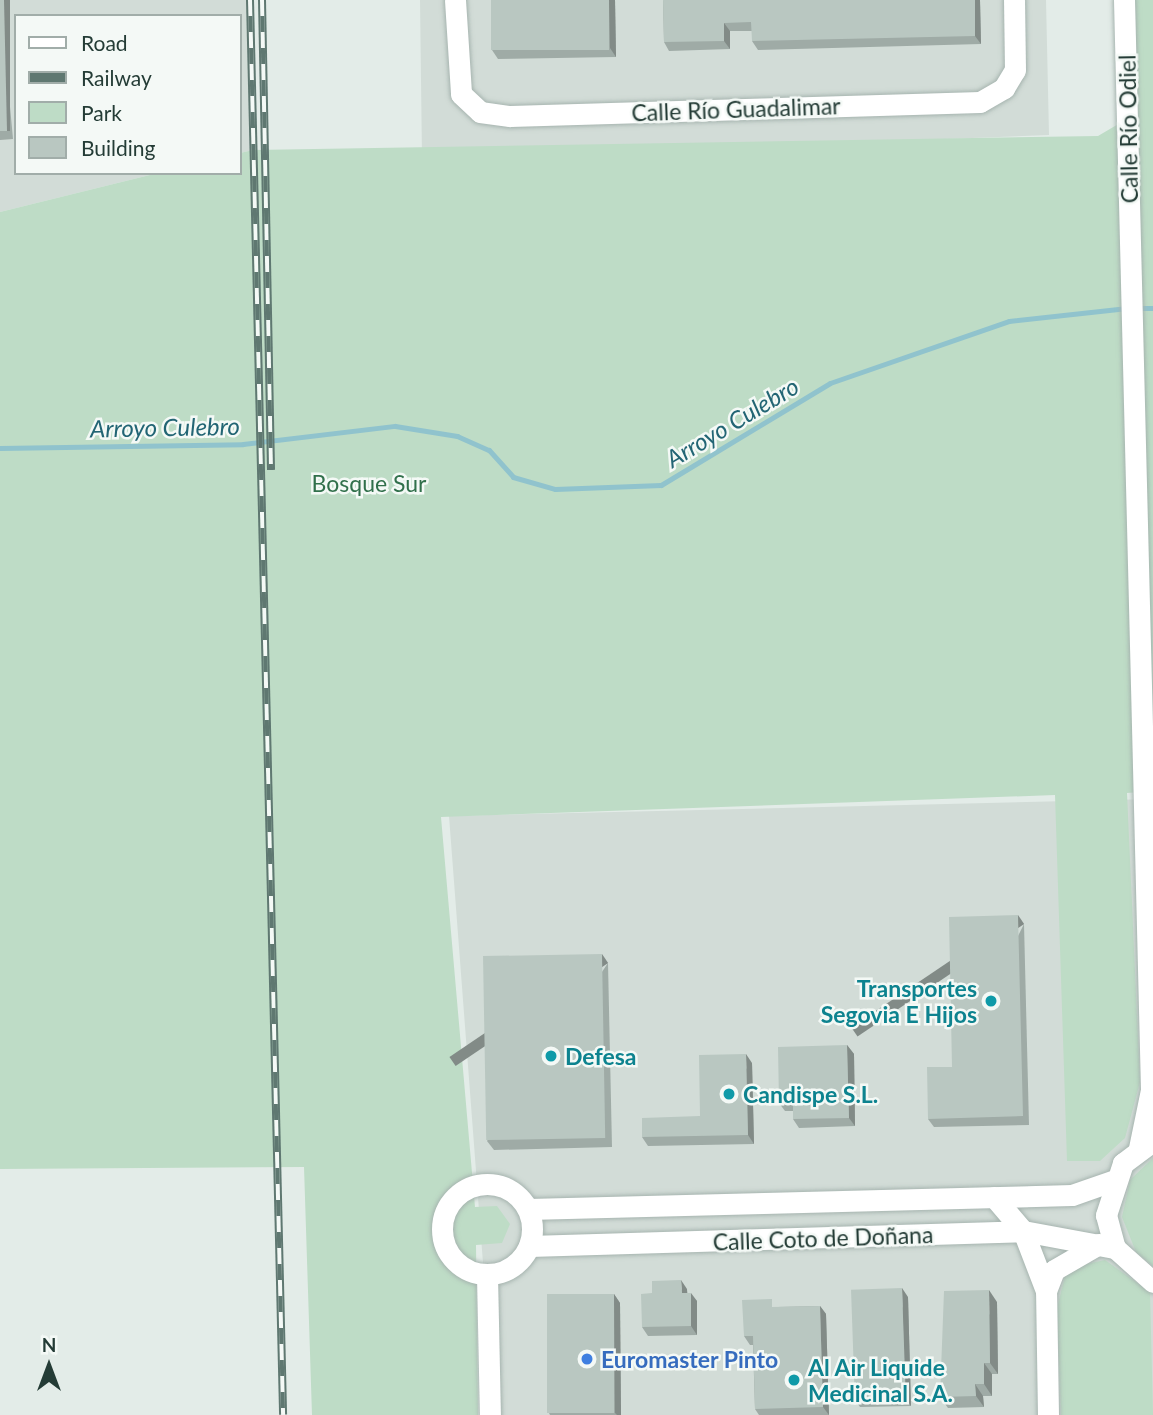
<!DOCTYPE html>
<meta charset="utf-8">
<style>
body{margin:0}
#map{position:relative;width:1153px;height:1415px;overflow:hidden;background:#e3ece8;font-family:Lato,sans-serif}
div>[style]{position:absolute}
.built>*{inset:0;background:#d2dcd7}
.green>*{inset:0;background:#bedcc6}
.stream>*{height:5px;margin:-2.5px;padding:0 2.5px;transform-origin:2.5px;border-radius:2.5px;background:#90c3cd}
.roads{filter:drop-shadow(0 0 2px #a6b4af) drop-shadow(0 0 2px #a6b4af)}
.minor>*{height:21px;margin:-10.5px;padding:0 10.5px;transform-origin:10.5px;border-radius:10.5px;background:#fff}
.minor>.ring{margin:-10.5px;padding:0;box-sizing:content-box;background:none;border:21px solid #fff;border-radius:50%}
.rail>*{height:8px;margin-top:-4px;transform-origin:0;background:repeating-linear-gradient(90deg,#f4f9f6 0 16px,#5f7871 0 32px);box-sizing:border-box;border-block:2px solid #5f7871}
.wall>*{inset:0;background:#9faba6}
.shaded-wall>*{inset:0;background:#828b87;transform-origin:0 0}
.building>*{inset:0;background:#b9c7c1;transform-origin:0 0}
.dots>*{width:19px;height:19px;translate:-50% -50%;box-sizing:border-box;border:4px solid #f4f9f6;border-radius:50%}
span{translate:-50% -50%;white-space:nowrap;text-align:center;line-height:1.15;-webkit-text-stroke:5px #f4f9f6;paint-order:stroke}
.street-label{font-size:23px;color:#243c36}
.park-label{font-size:23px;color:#31704b}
.culture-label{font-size:23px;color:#0d838f;font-weight:700}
.right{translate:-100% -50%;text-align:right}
.left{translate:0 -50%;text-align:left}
.shop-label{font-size:23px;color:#366cbe;font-weight:700}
.water-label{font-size:24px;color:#226574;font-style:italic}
.legend{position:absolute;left:14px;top:14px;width:228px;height:161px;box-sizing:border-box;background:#f4f9f6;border:2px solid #a1ada9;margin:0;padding:9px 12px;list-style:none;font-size:21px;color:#243c36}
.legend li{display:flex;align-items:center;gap:14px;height:35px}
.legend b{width:35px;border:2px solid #a1ada9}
.north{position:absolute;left:14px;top:1331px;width:70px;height:70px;-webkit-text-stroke:5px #f4f9f6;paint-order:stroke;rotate:0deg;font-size:19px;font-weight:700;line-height:28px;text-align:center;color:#243c36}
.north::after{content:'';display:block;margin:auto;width:24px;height:32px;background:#243c36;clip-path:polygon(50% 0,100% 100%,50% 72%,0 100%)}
</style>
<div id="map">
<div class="built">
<div style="clip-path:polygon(0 0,250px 0,253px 150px,240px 153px,240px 16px,16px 16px,16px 173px,158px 173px,0 212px)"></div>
<div style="clip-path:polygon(420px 0,1046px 0,1049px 135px,422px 159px)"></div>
<div style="clip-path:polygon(1153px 799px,1153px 1415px,481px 1415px,484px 1276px,449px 816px)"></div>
</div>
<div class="green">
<div style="clip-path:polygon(1135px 0,1153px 0,1153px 791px,1127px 793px,1140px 1082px,1125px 1138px,1100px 1161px,1067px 1161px,1055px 795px,441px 817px,475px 1207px,497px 1206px,510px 1224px,502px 1243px,476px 1245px,478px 1415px,312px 1415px,304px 1167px,0 1169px,0 212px,158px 173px,240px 173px,240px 153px,253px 150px,1098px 136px,1137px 113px)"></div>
<div style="clip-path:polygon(1153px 1158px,1153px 1266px,1136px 1252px,1122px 1217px,1130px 1180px)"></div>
<div style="clip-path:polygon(1105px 1260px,1150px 1292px,1153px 1415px,1061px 1415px,1057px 1308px,1067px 1268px)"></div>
</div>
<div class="stream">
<div style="left:1137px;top:308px;width:16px"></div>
<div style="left:0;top:448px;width:243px;rotate:-0.9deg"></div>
<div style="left:243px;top:444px;width:153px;rotate:-6.8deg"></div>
<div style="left:395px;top:426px;width:63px;rotate:9.2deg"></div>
<div style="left:457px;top:436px;width:35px;rotate:24deg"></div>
<div style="left:489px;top:450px;width:36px;rotate:48deg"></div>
<div style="left:513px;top:477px;width:44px;rotate:15.9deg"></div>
<div style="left:555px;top:489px;width:106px;rotate:-2.2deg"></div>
<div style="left:661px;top:485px;width:197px;rotate:-31.1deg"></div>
<div style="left:830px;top:383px;width:189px;rotate:-19.1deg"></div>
<div style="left:1009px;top:321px;width:119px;rotate:-6.3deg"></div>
</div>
<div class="roads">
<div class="minor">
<div style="left:455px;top:0;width:94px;rotate:86.3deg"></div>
<div style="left:461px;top:94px;width:26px;rotate:43deg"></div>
<div style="left:480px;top:112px;width:30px;rotate:8deg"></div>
<div style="left:510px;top:116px;width:470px;rotate:-1.7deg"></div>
<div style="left:980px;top:102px;width:28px;rotate:-30deg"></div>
<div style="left:1004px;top:88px;width:21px;rotate:-59deg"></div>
<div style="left:1015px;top:70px;width:70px;rotate:-90.8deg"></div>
<div style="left:1124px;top:0;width:1090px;rotate:88.58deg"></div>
<div style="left:1151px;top:1090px;width:59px;rotate:101.7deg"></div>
<div style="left:1150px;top:1143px;width:34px;rotate:143deg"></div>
<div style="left:1123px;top:1163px;width:55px;rotate:108.1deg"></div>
<div style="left:1106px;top:1215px;width:34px;rotate:75deg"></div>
<div style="left:1115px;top:1248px;width:51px;rotate:41.8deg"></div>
<div class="ring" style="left:442px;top:1184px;width:69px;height:69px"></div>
<div style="left:994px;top:1197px;width:45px;rotate:49.5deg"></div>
<div style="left:1023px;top:1231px;width:64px;rotate:69deg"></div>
<div style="left:528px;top:1209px;width:544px;rotate:-1.47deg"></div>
<div style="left:1072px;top:1195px;width:42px;rotate:-19.3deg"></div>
<div style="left:529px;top:1246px;width:494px;rotate:-1.7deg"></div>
<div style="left:1023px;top:1231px;width:94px;rotate:10.5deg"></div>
<div style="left:487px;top:1275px;width:140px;rotate:88.8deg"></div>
<div style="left:1048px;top:1415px;width:124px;rotate:-90.9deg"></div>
<div style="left:1046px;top:1291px;width:22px;rotate:-69deg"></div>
<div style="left:1054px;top:1270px;width:52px;rotate:-30deg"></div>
</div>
</div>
<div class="rail">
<div style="left:250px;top:0;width:1415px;rotate:88.66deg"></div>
<div style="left:262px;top:0;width:470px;rotate:88.9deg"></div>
</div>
<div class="wall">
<div style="clip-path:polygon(0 0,13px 139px,0 140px)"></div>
<div style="clip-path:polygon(615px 0,616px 57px,498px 59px,492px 50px)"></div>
<div style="clip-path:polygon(663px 0,980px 0,981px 44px,758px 50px,752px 41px,752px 31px,730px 31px,730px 49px,669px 51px,664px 42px)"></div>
<div style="clip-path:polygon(1024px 924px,1029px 1125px,934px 1127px,928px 1119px,952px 1067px)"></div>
<div style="clip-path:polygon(608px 963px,612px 1147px,494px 1150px,487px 1141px)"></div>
<div style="clip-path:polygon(847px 1045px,854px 1054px,855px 1126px,799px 1128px,793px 1119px,793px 1111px,785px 1111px,779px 1103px)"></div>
<div style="clip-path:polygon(752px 1063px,754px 1144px,648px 1146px,642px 1137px,700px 1116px)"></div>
<div style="clip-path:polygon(687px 1289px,687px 1293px,697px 1301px,697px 1335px,648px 1336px,642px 1327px,652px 1293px)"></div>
<div style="clip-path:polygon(614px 1294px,620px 1303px,621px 1415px,550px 1415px,549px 1413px)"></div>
<div style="clip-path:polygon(908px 1297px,911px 1406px,860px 1407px,854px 1398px)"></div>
<div style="clip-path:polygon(997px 1302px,998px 1374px,992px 1374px,992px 1396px,983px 1396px,984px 1407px,948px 1408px,940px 1397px)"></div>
<div style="clip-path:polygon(820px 1306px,826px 1314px,829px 1415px,759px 1415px,755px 1409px,753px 1345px,750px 1345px,744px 1336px,778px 1307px)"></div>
</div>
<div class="shaded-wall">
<div style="left:4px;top:0;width:6px;height:131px"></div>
<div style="clip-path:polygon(609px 0,615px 0,616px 57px,610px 48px)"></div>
<div style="clip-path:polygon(975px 0,980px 0,981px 44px,975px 36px)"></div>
<div style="clip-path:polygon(724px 23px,730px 31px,730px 49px,724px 41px)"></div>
<div style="left:1018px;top:915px;width:11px;height:201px;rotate:56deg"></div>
<div style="left:602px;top:954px;width:11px;height:184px;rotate:56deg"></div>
<div style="clip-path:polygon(847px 1045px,854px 1054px,855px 1126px,849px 1118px)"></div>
<div style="clip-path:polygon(746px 1054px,752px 1063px,754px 1144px,748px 1135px)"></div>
<div style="clip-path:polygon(681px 1280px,687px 1289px,688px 1302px,682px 1293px)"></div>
<div style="clip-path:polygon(902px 1288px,908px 1297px,911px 1406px,905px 1397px)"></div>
<div style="clip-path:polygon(989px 1290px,997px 1302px,998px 1374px,990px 1363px)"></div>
<div style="clip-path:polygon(691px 1293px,697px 1301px,697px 1335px,691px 1326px)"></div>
<div style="clip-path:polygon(614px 1294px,620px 1303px,621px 1415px,617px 1415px,615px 1413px)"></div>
<div style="clip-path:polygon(820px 1306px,826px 1314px,829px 1415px,823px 1407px)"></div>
<div style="clip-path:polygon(984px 1363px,992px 1374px,992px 1396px,984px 1384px)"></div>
<div style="clip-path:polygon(975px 1384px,983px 1396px,984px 1407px,976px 1396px)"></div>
</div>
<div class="building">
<div style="clip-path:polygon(0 0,4px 0,7px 131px,0 131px)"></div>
<div style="left:491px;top:0;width:118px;height:50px"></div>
<div style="clip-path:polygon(663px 0,975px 0,975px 36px,752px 41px,751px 22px,724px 23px,724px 41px,664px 42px)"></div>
<div style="clip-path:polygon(1018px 915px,1023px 1116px,928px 1119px,927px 1067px,952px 1067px,949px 917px)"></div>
<div style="left:602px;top:954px;width:184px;height:119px;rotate:89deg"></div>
<div style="clip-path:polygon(847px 1045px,849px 1118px,793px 1119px,793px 1102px,779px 1103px,778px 1047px)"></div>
<div style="clip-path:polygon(746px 1054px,748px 1135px,642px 1137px,642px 1118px,700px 1116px,699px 1055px)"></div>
<div style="clip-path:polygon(681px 1280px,682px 1293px,691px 1293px,691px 1326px,642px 1327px,641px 1294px,652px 1293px,652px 1281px)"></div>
<div style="left:902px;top:1288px;width:109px;height:51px;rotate:88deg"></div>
<div style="clip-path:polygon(989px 1290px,990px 1363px,984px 1363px,984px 1384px,975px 1384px,976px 1396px,940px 1397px,944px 1291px)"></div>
<div style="left:614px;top:1294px;width:119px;height:67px;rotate:90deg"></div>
<div style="clip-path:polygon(772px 1299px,772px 1307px,820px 1306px,823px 1407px,755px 1409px,753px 1336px,744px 1336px,742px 1300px)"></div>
</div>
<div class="dots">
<div style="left:991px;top:1001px;background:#0f9aa8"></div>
<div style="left:551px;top:1056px;background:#0f9aa8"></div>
<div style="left:729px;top:1094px;background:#0f9aa8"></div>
<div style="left:587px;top:1359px;background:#3f7fe0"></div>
<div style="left:794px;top:1380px;background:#0f9aa8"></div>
</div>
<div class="street-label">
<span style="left:736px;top:109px;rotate:-2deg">Calle Río Guadalimar</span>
<span style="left:1128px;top:129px;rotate:-91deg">Calle Río Odiel</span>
<span style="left:823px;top:1238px;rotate:-2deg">Calle Coto de Doñana</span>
</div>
<div class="park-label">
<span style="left:369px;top:483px">Bosque Sur</span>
</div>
<div class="culture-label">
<span class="right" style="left:977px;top:1001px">Transportes<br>Segovia E Hijos</span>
<span class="left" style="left:565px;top:1056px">Defesa</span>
<span class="left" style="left:743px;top:1094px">Candispe S.L.</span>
<span class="left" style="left:808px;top:1380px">Al Air Liquide<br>Medicinal S.A.</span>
</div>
<div class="shop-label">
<span class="left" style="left:601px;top:1359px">Euromaster Pinto</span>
</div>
<div class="water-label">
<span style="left:732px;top:422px;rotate:-31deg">Arroyo Culebro</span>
<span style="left:165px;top:427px;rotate:-1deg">Arroyo Culebro</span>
</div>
<ul class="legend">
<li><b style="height:9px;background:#fff"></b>Road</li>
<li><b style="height:9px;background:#5f7871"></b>Railway</li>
<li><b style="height:19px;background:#bedcc6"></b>Park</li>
<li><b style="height:19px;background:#b9c7c1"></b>Building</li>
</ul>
<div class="north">N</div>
</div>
